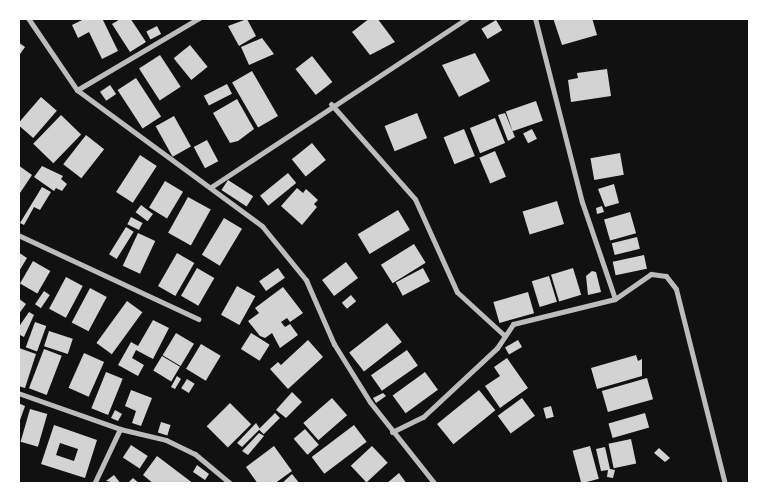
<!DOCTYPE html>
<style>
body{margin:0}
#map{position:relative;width:768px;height:502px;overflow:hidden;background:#111;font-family:Poppins,sans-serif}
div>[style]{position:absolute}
.building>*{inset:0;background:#d3d3d3;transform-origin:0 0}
.minor>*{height:5px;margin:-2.5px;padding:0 2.5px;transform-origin:2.5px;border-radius:2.5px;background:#bcbcbc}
span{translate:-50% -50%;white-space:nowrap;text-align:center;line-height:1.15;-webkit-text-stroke:4.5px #fff;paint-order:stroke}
.frame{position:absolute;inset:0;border:20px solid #fff;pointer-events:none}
</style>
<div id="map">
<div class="building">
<div style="clip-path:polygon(86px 18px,102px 18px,118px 51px,102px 59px,89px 32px,78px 38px,72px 25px)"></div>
<div style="clip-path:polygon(122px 18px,130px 18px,146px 42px,130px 52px,112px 24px)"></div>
<div style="clip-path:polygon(370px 18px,377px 18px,395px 42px,370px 55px,352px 32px)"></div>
<div style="clip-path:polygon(553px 18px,592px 18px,597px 35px,562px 45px)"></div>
<div style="clip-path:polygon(247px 19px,256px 36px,239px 46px,228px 26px)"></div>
<div style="left:496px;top:20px;width:12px;height:17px;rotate:59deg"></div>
<div style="left:157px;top:26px;width:9px;height:12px;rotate:63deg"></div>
<div style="clip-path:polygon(262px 38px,274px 54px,249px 65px,241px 47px)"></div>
<div style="clip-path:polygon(18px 42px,25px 47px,18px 57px)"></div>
<div style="left:190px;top:45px;width:28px;height:21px;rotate:51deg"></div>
<div style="clip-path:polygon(475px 53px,490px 81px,459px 97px,442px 65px)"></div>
<div style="left:160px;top:55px;width:38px;height:25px;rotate:57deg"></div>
<div style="left:312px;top:56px;width:33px;height:21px;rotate:52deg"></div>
<div style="clip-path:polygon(607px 69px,611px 96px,571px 102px,568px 80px,578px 78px,577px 73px)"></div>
<div style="left:252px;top:71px;width:52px;height:23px;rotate:60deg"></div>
<div style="left:136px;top:78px;width:46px;height:22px;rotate:57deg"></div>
<div style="left:227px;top:84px;width:11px;height:26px;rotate:63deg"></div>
<div style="left:110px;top:85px;width:11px;height:12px;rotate:56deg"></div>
<div style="left:41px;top:97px;width:21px;height:36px;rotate:41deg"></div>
<div style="clip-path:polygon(237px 99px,254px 129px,238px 141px,230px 143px,213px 113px)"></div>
<div style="left:536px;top:101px;width:21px;height:32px;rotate:71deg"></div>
<div style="left:417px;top:113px;width:27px;height:35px;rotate:68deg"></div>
<div style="clip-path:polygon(505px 113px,515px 137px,508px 141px,498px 115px)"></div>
<div style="left:61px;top:115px;width:28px;height:40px;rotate:44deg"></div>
<div style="left:174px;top:116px;width:35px;height:21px;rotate:61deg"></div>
<div style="left:495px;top:118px;width:27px;height:27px;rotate:68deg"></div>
<div style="left:464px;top:129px;width:29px;height:22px;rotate:68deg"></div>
<div style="left:532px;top:129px;width:11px;height:10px;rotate:63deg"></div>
<div style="left:86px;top:135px;width:23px;height:37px;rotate:38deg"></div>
<div style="left:207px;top:140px;width:24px;height:15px;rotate:62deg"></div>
<div style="left:312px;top:143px;width:22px;height:26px;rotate:51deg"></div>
<div style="left:495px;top:151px;width:28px;height:17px;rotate:67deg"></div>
<div style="left:620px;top:153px;width:22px;height:30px;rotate:80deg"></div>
<div style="left:140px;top:155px;width:20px;height:44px;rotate:33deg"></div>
<div style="clip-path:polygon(18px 165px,32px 175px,18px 196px)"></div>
<div style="clip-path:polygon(42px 166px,63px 176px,61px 179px,67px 184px,62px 191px,56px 188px,54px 191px,34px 177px)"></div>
<div style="left:288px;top:173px;width:13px;height:36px;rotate:51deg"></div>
<div style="left:228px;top:180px;width:30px;height:12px;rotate:33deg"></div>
<div style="left:165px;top:181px;width:21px;height:31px;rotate:31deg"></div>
<div style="clip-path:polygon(614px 184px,619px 203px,605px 207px,598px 189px)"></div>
<div style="clip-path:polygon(42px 187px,51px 192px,40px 210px,34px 207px,24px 225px,20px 223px)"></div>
<div style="clip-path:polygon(297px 188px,303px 193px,306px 189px,318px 200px,314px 204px,317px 207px,302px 225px,281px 206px)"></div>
<div style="left:188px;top:197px;width:26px;height:41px;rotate:29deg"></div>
<div style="left:557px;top:201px;width:24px;height:36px;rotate:73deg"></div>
<div style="left:141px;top:205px;width:15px;height:9px;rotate:37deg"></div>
<div style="clip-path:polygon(602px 206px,604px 212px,597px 214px,596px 208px)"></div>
<div style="left:398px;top:210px;width:23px;height:47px;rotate:59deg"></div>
<div style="left:630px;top:212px;width:22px;height:27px;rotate:74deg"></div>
<div style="left:131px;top:217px;width:13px;height:8px;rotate:27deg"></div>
<div style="left:224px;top:218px;width:21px;height:43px;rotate:31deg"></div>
<div style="left:126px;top:227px;width:9px;height:32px;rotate:32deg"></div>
<div style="left:138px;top:233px;width:19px;height:36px;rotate:25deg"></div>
<div style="left:637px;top:237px;width:12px;height:26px;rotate:76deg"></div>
<div style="left:414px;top:244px;width:22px;height:39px;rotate:58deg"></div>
<div style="clip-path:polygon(18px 252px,27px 258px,18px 273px)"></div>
<div style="left:177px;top:253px;width:20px;height:38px;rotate:30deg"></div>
<div style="left:644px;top:255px;width:14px;height:32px;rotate:78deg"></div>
<div style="left:33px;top:261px;width:20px;height:26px;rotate:30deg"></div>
<div style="left:346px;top:262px;width:20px;height:30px;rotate:53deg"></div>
<div style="left:197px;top:268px;width:20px;height:32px;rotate:30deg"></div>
<div style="left:278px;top:268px;width:12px;height:23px;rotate:55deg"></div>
<div style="left:423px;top:268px;width:15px;height:31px;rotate:62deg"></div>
<div style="left:573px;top:268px;width:28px;height:23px;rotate:73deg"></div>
<div style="clip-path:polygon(592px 271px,596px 272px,601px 292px,588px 295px,586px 276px)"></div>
<div style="left:549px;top:276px;width:27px;height:18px;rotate:73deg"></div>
<div style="left:66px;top:277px;width:19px;height:36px;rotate:28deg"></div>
<div style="left:237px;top:286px;width:21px;height:33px;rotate:29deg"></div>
<div style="clip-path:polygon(283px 287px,303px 313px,290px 322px,287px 318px,281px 322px,285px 327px,290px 324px,298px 335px,280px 348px,272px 333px,265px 338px,260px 336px,248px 321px,259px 313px,255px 308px)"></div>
<div style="left:90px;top:288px;width:19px;height:39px;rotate:28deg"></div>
<div style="left:44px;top:291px;width:7px;height:16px;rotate:34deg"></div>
<div style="left:528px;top:292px;width:22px;height:36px;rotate:74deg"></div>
<div style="left:351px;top:295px;width:8px;height:12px;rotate:50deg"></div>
<div style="clip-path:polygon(18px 298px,26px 304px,18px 315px)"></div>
<div style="left:127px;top:301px;width:19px;height:52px;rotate:36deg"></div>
<div style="clip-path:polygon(29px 312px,34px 315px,24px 337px,18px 334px,18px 328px)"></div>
<div style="clip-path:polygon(153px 320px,169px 328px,153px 359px,136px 350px,132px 358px,144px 365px,138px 376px,118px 365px,131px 342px,138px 346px)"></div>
<div style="left:35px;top:322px;width:12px;height:27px;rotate:20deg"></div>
<div style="left:387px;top:323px;width:24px;height:48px;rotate:52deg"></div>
<div style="left:49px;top:331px;width:25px;height:16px;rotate:18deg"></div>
<div style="left:176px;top:333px;width:21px;height:26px;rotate:31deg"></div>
<div style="left:251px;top:333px;width:22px;height:19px;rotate:32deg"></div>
<div style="clip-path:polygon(308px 340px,323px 357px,288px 389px,270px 369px,278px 362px,281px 365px)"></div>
<div style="left:518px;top:340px;width:8px;height:15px;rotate:60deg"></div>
<div style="left:201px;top:344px;width:23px;height:29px;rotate:31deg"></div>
<div style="clip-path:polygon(19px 348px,36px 354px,25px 388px,18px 386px)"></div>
<div style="left:44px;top:349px;width:19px;height:42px;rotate:21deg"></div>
<div style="left:407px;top:350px;width:19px;height:44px;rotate:55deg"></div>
<div style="left:84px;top:353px;width:22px;height:38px;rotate:24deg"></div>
<div style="clip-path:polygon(636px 355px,638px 361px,642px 359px,642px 376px,597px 389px,591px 368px)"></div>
<div style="left:162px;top:356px;width:21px;height:17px;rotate:31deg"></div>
<div style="clip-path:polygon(507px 358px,528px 388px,500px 408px,485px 386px,500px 376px,494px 367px)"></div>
<div style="left:106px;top:372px;width:18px;height:39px;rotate:22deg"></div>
<div style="left:425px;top:372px;width:22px;height:40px;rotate:54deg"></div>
<div style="clip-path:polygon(177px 376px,181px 379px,175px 389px,171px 387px)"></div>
<div style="left:647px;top:378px;width:22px;height:47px;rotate:74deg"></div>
<div style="left:187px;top:379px;width:9px;height:11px;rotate:32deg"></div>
<div style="clip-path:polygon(131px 390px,152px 398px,141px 426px,132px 423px,136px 411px,125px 406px)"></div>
<div style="left:479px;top:390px;width:26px;height:54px;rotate:51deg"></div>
<div style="clip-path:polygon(292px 392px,302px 402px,286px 418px,276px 410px)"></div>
<div style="clip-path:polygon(383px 393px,386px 396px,376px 403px,373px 398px)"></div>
<div style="left:332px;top:398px;width:23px;height:38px;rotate:49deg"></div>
<div style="left:522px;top:398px;width:22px;height:30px;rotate:54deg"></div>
<div style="clip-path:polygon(18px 403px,25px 406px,18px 426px)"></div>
<div style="left:230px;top:403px;width:30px;height:33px;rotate:45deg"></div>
<div style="left:551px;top:406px;width:11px;height:8px;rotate:75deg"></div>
<div style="left:30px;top:409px;width:18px;height:34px;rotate:16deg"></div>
<div style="clip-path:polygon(115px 410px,122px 414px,118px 421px,111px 418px)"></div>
<div style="left:275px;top:413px;width:7px;height:23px;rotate:45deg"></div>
<div style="left:645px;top:413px;width:15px;height:38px;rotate:74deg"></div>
<div style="left:161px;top:422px;width:10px;height:11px;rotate:17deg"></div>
<div style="clip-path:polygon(256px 423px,260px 429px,242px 447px,237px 443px)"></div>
<div style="clip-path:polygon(evenodd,54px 425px,97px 440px,85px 478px,41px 464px,54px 425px,60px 443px,78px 449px,74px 461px,56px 455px,60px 443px)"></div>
<div style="left:354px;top:425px;width:21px;height:53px;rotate:53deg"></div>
<div style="left:305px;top:429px;width:21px;height:15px;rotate:49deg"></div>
<div style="clip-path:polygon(259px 433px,264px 436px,248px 455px,242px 451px)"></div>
<div style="left:631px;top:439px;width:25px;height:23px;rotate:78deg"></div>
<div style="left:131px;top:445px;width:20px;height:15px;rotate:33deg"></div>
<div style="clip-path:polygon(274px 446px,292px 471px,274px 484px,258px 484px,246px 467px)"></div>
<div style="left:372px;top:446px;width:23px;height:29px;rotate:47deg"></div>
<div style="left:590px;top:446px;width:34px;height:18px;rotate:75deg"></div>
<div style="clip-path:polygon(605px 447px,610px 469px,615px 470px,613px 478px,607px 477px,608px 470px,601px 471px,596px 449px)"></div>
<div style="clip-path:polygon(659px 448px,670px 458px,665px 462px,654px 453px)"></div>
<div style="clip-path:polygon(157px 456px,194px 484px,154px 484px,143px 475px)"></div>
<div style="clip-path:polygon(197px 465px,209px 474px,205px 480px,193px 472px)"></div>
<div style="clip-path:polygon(399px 473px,407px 484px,386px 484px)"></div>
<div style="clip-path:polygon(292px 474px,300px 484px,281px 484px)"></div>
<div style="clip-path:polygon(114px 475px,121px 484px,106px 481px)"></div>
<div style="clip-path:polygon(133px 478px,140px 484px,127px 484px)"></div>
</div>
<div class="minor">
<div style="left:28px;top:18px;width:87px;rotate:55.8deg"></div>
<div style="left:77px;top:90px;width:230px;rotate:36.3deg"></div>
<div style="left:262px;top:226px;width:70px;rotate:50.8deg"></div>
<div style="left:306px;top:280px;width:70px;rotate:66.4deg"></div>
<div style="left:334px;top:344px;width:68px;rotate:58.2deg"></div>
<div style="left:370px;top:402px;width:105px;rotate:51.6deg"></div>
<div style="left:535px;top:18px;width:190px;rotate:75.7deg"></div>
<div style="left:582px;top:202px;width:102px;rotate:71.2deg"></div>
<div style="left:77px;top:90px;width:142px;rotate:-30.5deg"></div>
<div style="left:331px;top:104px;width:127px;rotate:48.5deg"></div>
<div style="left:415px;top:199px;width:102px;rotate:65.7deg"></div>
<div style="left:457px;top:292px;width:64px;rotate:42.5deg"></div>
<div style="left:211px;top:187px;width:307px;rotate:-33.4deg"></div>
<div style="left:18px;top:235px;width:199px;rotate:25deg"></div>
<div style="left:18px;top:393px;width:108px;rotate:19.4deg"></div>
<div style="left:120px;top:429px;width:47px;rotate:13.4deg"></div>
<div style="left:166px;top:440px;width:32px;rotate:26deg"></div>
<div style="left:195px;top:454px;width:47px;rotate:39.8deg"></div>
<div style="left:392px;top:432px;width:34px;rotate:-26deg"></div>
<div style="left:423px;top:417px;width:101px;rotate:-43deg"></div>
<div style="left:497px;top:348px;width:29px;rotate:-56deg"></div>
<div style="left:513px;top:324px;width:105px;rotate:-13.8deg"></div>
<div style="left:615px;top:299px;width:44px;rotate:-34.8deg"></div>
<div style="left:651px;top:274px;width:15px;rotate:8deg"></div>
<div style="left:666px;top:276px;width:16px;rotate:52deg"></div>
<div style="left:676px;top:289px;width:201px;rotate:75.9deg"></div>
<div style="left:94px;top:484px;width:61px;rotate:-64.7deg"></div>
</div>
<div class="frame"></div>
</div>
